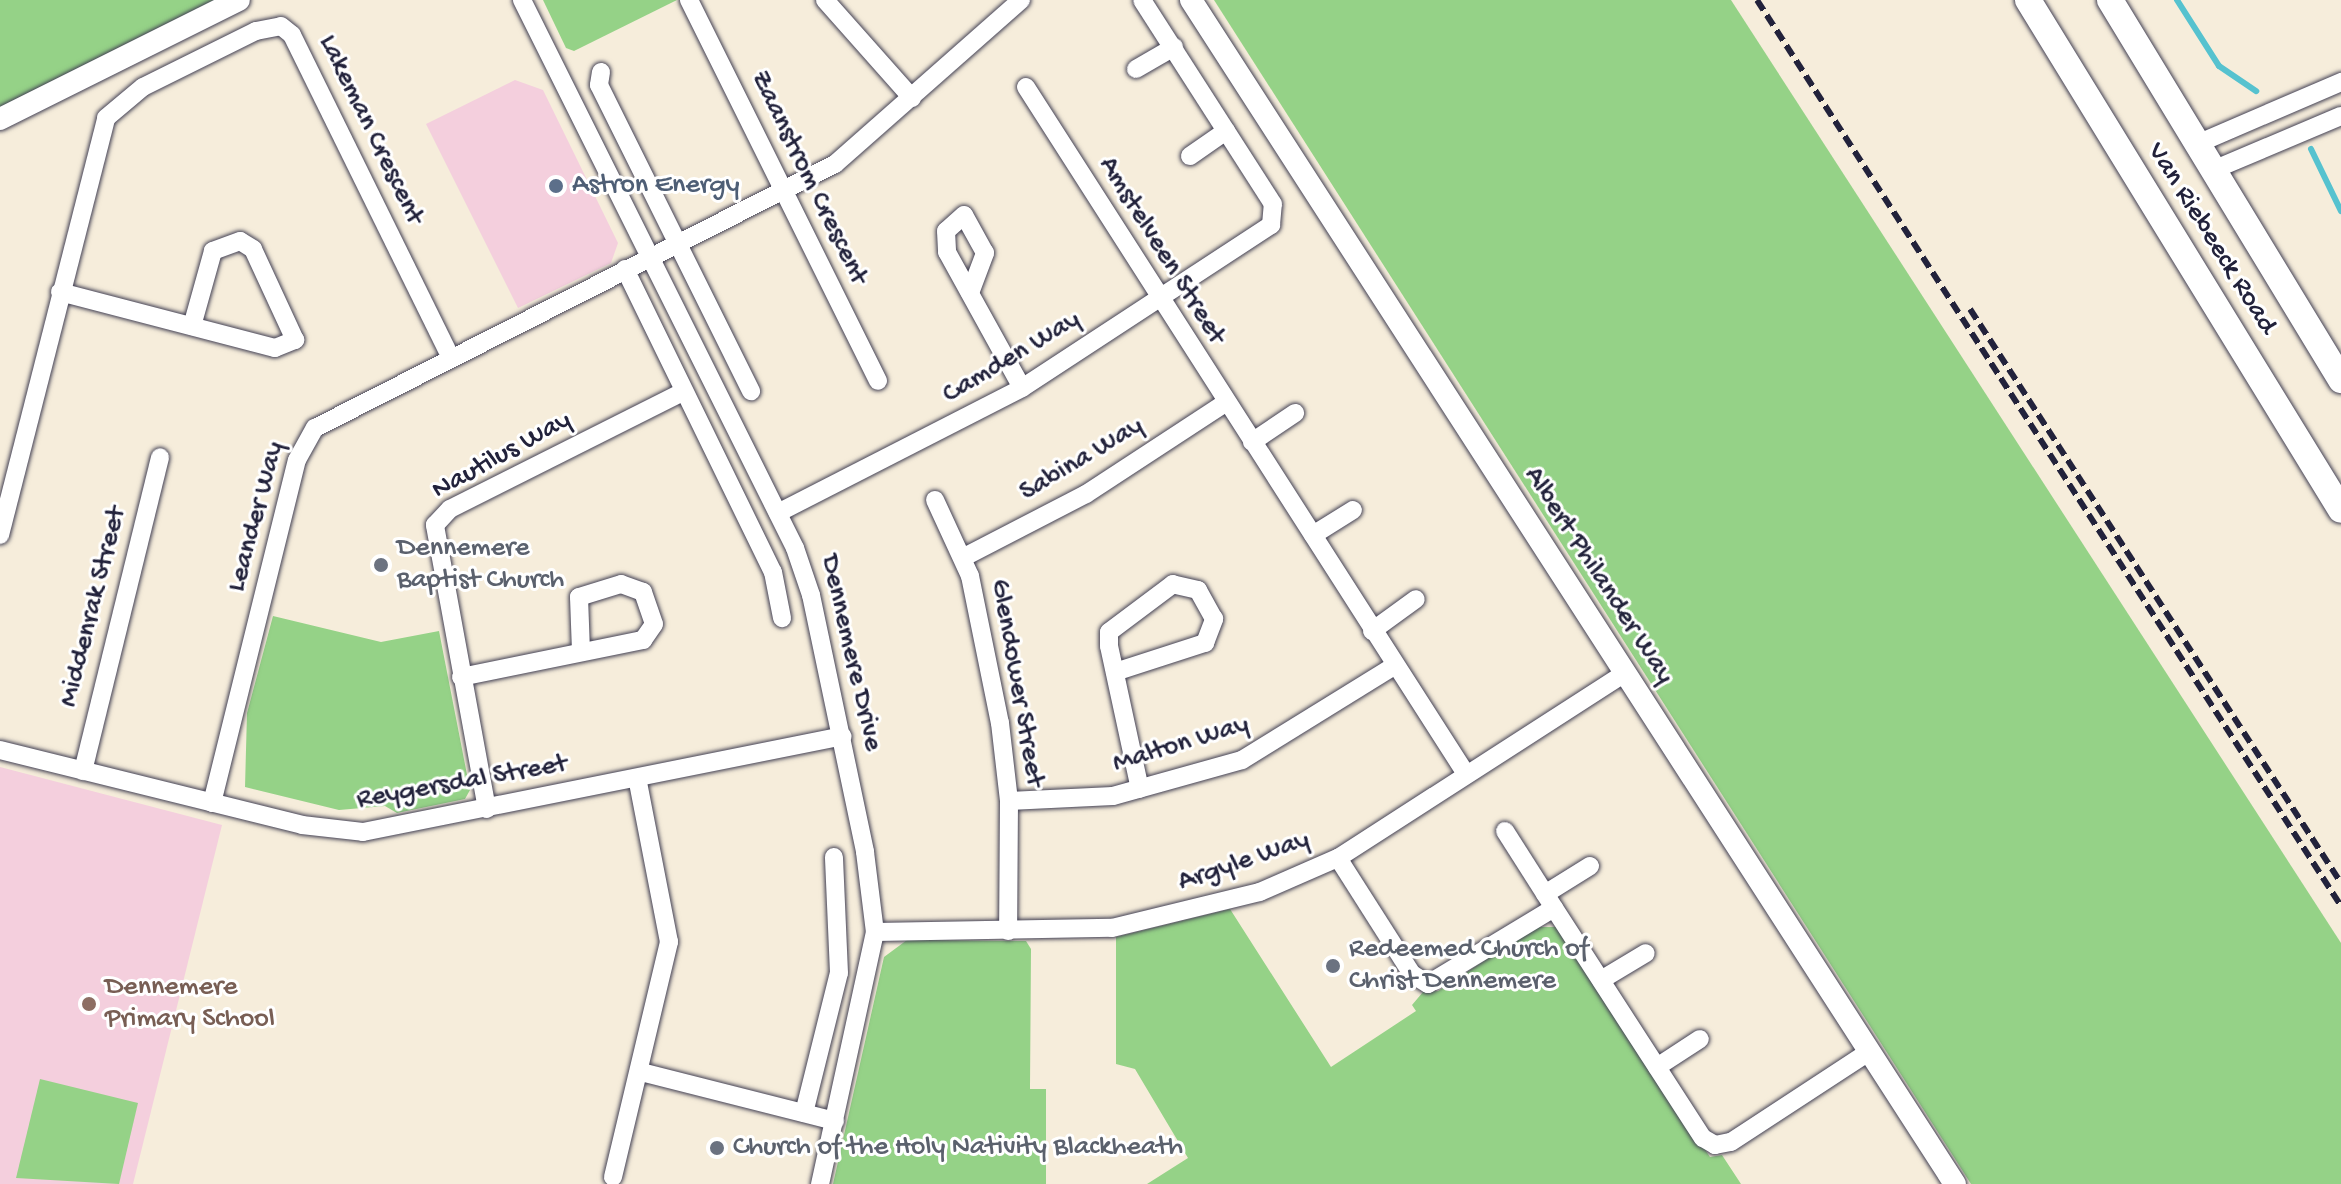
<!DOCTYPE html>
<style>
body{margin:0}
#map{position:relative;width:2341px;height:1184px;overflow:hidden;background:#f6eddb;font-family:"Gochi Hand",sans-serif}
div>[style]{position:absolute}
.built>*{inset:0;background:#f4cfdd}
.green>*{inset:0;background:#95d287}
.stream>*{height:6px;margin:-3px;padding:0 3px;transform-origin:3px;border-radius:3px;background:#56c2cf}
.roads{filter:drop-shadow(0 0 2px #424053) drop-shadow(0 0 2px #424053)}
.minor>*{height:18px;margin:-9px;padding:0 9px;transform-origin:9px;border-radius:9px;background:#fff}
.tertiary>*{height:22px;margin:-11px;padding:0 11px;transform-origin:11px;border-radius:11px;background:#fff}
.primary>*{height:26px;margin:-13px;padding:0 13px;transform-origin:13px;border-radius:13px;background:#fff}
.rail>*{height:6px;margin-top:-3px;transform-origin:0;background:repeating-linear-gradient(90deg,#22223b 0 12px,transparent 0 18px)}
.dots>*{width:22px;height:22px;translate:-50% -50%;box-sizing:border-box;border:4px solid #fff;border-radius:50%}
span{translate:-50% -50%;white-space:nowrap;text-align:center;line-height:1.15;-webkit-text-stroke:6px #fff;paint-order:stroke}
.street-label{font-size:28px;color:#22223b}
.service-label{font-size:28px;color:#4e5e75}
.left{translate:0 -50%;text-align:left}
.worship-label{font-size:28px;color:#5b616d}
.education-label{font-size:28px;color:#785e54}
</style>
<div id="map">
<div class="built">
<div style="clip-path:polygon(515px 80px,543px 90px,618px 243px,611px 263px,518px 308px,426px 124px)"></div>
<div style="clip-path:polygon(0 767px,222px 825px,133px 1184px,0 1184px)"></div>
</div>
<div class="green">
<div style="clip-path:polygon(0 0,219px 0,0 111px)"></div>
<div style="clip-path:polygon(543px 0,677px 0,574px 51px,566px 48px)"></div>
<div style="clip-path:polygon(1214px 0,1731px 0,2341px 943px,2341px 1184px,1971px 1184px)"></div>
<div style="clip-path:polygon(273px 616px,381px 642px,439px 631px,470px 790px,465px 799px,397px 813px,385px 806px,339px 810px,245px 787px,247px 713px)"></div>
<div style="clip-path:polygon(1230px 909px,1331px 1067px,1416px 1011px,1412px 1005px,1423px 992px,1438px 991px,1536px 927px,1557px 927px,1710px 1157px,1722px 1155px,1741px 1184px,1147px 1184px,1188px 1158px,1135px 1069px,1116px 1064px,1116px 937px)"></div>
<div style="clip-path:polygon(907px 940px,1026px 941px,1031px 949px,1030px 1089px,1046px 1089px,1046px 1184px,833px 1184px,884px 957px)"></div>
<div style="clip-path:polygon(40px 1079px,138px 1103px,119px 1184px,16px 1178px)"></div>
</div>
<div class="stream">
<div style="left:2177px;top:0;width:78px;rotate:57.5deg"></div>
<div style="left:2219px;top:66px;width:45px;rotate:34deg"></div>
<div style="left:2311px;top:149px;width:69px;rotate:64.2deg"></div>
</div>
<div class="roads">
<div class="minor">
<div style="left:522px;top:0;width:612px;rotate:63.52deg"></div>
<div style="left:795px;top:548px;width:50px;rotate:71.2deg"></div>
<div style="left:811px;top:595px;width:263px;rotate:78.1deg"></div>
<div style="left:865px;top:852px;width:81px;rotate:82.9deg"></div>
<div style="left:875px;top:932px;width:258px;rotate:102.3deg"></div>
<div style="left:689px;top:0;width:425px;rotate:63.6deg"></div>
<div style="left:825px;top:0;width:131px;rotate:48.4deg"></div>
<div style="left:1136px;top:69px;width:44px;rotate:-30.1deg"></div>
<div style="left:601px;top:72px;width:13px;rotate:99deg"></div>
<div style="left:599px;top:85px;width:342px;rotate:63.6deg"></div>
<div style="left:1026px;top:87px;width:816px;rotate:57.36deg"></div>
<div style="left:2197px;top:144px;width:157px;rotate:-23.3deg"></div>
<div style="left:1190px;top:156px;width:44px;rotate:-34.8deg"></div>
<div style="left:2213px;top:170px;width:139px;rotate:-22.9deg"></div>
<div style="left:625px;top:269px;width:337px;rotate:64deg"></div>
<div style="left:773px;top:572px;width:47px;rotate:78.9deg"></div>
<div style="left:60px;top:292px;width:222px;rotate:14.6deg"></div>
<div style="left:275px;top:348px;width:22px;rotate:-22deg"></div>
<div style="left:295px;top:340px;width:100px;rotate:-114.8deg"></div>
<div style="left:253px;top:249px;width:15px;rotate:-148deg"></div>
<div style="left:240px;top:241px;width:29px;rotate:160deg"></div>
<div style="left:213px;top:251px;width:78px;rotate:105.6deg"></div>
<div style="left:970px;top:293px;width:43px;rotate:-69.4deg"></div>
<div style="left:985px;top:253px;width:43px;rotate:-118.9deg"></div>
<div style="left:964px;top:215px;width:24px;rotate:138deg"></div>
<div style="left:946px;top:231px;width:21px;rotate:87deg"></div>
<div style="left:947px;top:252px;width:155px;rotate:61.1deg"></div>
<div style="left:1252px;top:442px;width:52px;rotate:-34deg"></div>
<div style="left:935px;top:500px;width:84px;rotate:65.3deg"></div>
<div style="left:970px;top:576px;width:150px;rotate:78.5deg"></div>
<div style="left:1000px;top:723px;width:79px;rotate:83.4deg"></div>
<div style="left:1009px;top:801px;width:130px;rotate:90.4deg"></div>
<div style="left:778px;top:513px;width:274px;rotate:-27.1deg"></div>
<div style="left:1022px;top:388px;width:298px;rotate:-33.2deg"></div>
<div style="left:1271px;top:225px;width:21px;rotate:-85deg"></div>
<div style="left:1273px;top:204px;width:242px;rotate:-122.7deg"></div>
<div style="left:0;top:535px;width:430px;rotate:-75.7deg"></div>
<div style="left:106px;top:118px;width:48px;rotate:-40deg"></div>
<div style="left:143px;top:87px;width:126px;rotate:-26.4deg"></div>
<div style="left:256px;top:31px;width:25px;rotate:-11deg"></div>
<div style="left:281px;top:26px;width:14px;rotate:39deg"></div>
<div style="left:292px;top:35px;width:358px;rotate:63.8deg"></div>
<div style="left:1313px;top:535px;width:47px;rotate:-32deg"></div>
<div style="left:964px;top:557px;width:137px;rotate:-27.3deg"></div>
<div style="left:1086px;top:494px;width:166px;rotate:-33.2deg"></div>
<div style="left:1372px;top:631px;width:54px;rotate:-36deg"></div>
<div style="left:1115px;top:672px;width:95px;rotate:-17.9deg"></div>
<div style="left:1205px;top:643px;width:26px;rotate:-69deg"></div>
<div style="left:1214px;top:619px;width:33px;rotate:-119deg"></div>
<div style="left:1198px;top:590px;width:26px;rotate:-167deg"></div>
<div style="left:1173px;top:584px;width:80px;rotate:143.1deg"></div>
<div style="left:1109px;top:632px;width:14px;rotate:90deg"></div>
<div style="left:1109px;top:646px;width:146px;rotate:77.8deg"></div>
<div style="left:461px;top:677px;width:186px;rotate:-11.5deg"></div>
<div style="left:643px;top:640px;width:19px;rotate:-55deg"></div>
<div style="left:654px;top:624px;width:34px;rotate:-109deg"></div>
<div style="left:643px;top:592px;width:23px;rotate:-160deg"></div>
<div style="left:621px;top:584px;width:44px;rotate:162.8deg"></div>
<div style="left:579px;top:597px;width:55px;rotate:87.9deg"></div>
<div style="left:0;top:750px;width:311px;rotate:13.9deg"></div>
<div style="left:302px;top:825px;width:61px;rotate:6.5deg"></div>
<div style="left:363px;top:832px;width:489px;rotate:-11.3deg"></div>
<div style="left:83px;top:771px;width:323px;rotate:-76.2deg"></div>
<div style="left:1009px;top:801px;width:104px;rotate:-2.8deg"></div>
<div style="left:1113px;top:796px;width:134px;rotate:-15.6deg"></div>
<div style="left:1242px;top:760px;width:179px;rotate:-31.7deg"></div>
<div style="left:212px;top:803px;width:353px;rotate:-76.1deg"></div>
<div style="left:297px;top:460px;width:37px;rotate:-61deg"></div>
<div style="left:315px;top:428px;width:583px;rotate:-26.92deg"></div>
<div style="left:835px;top:164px;width:248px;rotate:-41.4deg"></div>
<div style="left:487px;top:809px;width:289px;rotate:-100.4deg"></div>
<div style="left:435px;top:525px;width:22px;rotate:-47deg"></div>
<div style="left:450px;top:509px;width:261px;rotate:-26.7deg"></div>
<div style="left:1505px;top:831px;width:91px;rotate:57.5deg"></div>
<div style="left:1338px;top:858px;width:138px;rotate:57.5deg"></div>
<div style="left:1412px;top:974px;width:19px;rotate:32deg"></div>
<div style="left:1428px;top:984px;width:147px;rotate:-31.1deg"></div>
<div style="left:1554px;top:908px;width:274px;rotate:57.1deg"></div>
<div style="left:1703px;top:1138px;width:14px;rotate:30deg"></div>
<div style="left:1715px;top:1145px;width:16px;rotate:-11deg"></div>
<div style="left:1731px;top:1142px;width:166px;rotate:-33.2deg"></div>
<div style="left:1545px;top:894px;width:53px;rotate:-31.9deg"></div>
<div style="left:875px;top:932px;width:237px;rotate:-1deg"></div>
<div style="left:1112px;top:928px;width:152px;rotate:-13.7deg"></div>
<div style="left:1260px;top:892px;width:85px;rotate:-23.6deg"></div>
<div style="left:1338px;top:858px;width:341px;rotate:-32.8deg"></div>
<div style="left:1601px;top:980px;width:52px;rotate:-31deg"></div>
<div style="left:1657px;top:1067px;width:51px;rotate:-33.1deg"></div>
<div style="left:641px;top:1072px;width:200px;rotate:14.2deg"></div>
<div style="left:804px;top:1113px;width:144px;rotate:-76deg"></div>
<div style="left:839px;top:973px;width:116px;rotate:-92.5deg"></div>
<div style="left:613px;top:1177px;width:242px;rotate:-76.6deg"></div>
<div style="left:669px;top:942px;width:167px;rotate:-101deg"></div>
</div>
<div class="tertiary">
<div style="left:1191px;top:0;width:1409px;rotate:57.17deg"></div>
<div style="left:0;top:119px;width:267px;rotate:-26.5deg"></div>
</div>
<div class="primary">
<div style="left:2028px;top:0;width:598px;rotate:58.46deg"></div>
<div style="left:2110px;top:0;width:445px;rotate:58.7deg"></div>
</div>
</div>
<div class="rail">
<div style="left:1757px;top:0;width:1078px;rotate:57.19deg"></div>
<div style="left:1970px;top:309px;width:683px;rotate:57.12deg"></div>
</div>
<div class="dots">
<div style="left:556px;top:186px;background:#5c6f8a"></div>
<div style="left:381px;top:565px;background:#6b7280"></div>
<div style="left:1333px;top:966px;background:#6b7280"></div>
<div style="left:89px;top:1004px;background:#8d6e63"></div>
<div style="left:717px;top:1148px;background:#6b7280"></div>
</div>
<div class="street-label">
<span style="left:370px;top:130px;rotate:64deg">Lakeman Crescent</span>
<span style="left:808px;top:178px;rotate:64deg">Zaanstrom Crescent</span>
<span style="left:2211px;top:239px;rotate:58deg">Van Riebeeck Road</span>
<span style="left:1161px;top:251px;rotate:58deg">Amstelveen Street</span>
<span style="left:1012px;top:358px;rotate:-31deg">Camden Way</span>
<span style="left:502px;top:456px;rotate:-29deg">Nautilus Way</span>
<span style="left:1082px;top:460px;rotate:-31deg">Sabina Way</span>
<span style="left:257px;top:517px;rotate:-75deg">Leander Way</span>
<span style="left:1598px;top:576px;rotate:57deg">Albert Philander Way</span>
<span style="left:94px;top:607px;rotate:-76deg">Middenrak Street</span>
<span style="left:850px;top:653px;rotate:77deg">Dennemere Drive</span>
<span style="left:1016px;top:683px;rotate:80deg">Glendower Street</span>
<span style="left:1181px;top:745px;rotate:-17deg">Malton Way</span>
<span style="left:462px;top:783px;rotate:-10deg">Reygersdal Street</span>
<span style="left:1244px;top:862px;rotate:-19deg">Argyle Way</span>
</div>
<div class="service-label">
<span class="left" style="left:572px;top:186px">Astron Energy</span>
</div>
<div class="worship-label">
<span class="left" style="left:397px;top:565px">Dennemere<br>Baptist Church</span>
<span class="left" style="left:1349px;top:966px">Redeemed Church of<br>Christ Dennemere</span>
<span class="left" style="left:733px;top:1148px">Church of the Holy Nativity Blackheath</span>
</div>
<div class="education-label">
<span class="left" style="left:105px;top:1004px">Dennemere<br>Primary School</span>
</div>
</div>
